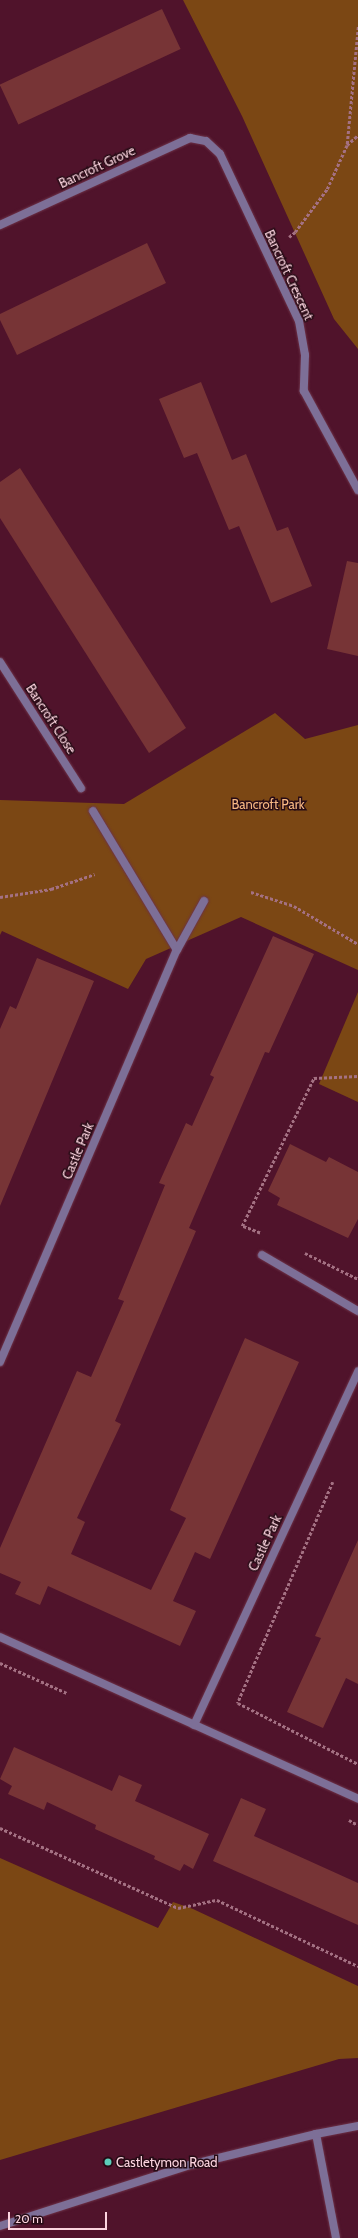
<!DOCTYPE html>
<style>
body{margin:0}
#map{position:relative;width:358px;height:2238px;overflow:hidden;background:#50132b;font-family:Cabin,sans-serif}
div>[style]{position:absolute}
.green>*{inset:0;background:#7b4714}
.building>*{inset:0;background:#773436;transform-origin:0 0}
.path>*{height:2.5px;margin-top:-1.25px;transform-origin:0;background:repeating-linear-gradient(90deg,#a47183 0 3px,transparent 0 5px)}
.roads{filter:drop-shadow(0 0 1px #6c3248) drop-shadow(0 0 1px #6c3248)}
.minor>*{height:8px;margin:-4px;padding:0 4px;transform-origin:4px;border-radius:4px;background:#7d6f97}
.tertiary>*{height:8px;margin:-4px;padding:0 4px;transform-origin:4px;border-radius:4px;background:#7d6f97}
.dots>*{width:11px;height:11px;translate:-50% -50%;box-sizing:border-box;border:2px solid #260b15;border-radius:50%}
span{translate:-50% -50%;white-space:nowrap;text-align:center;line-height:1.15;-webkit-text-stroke:3px #260b15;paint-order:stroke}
.street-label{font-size:13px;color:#fcd4df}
.park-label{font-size:13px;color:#f8b883}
.poi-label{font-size:13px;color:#fcd4df}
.left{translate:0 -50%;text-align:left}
.scale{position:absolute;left:8px;top:2212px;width:99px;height:18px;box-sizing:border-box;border:2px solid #fcd4df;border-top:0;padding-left:5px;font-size:12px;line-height:14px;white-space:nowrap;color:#fcd4df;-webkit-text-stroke:3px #260b15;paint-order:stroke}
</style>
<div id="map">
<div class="green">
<div style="clip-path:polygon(183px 0,358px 0,358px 349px,334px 319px,242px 116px)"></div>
<div style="clip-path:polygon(275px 713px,305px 739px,358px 725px,358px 970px,241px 917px,146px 959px,128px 989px,2px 931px,0 935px,0 800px,124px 804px)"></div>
<div style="clip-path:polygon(358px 992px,358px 1102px,319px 1084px)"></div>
<div style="clip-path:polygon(0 1858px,158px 1928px,173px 1902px,193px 1909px,358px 1986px,358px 2058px,339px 2059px,0 2160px)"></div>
</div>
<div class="building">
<div style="left:162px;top:9px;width:44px;height:179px;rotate:65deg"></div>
<div style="clip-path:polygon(147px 243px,166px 283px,17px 355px,0 320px,0 314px)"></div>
<div style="clip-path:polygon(201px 382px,232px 460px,246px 454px,277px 531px,288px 527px,312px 586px,271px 603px,239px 526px,229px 530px,197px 453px,184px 458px,159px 399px)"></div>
<div style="clip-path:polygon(20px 468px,186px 728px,149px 753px,0 518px,0 482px)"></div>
<div style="clip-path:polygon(347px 561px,358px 563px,358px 656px,327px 649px)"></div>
<div style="clip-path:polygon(273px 936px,314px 954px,269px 1053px,265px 1052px,189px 1228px,196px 1231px,115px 1421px,121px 1424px,77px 1518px,85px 1522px,71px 1554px,151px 1590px,186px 1518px,170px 1510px,245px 1338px,299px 1362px,210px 1559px,195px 1552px,173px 1601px,196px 1611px,180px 1646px,48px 1586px,40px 1605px,15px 1594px,21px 1582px,0 1573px,0 1548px,77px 1371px,91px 1377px,124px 1301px,118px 1299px,165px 1185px,159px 1183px,186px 1123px,192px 1126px,214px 1077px,210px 1075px)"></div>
<div style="clip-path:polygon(37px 958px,94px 981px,0 1206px,0 1029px,10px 1006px,16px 1009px)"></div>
<div style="clip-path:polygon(290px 1144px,326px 1162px,329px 1157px,358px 1172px,358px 1219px,348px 1238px,277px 1205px,280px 1198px,268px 1191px)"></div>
<div style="clip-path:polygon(358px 1540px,358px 1684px,346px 1678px,323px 1728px,287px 1712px,321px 1638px,315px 1636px)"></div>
<div style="clip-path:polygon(14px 1747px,112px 1791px,119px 1775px,142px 1785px,135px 1801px,209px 1834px,193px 1869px,184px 1864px,180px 1871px,154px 1859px,155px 1856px,95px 1829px,96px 1825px,47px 1802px,44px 1810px,8px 1794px,12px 1786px,0 1779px)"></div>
<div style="clip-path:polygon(241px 1798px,266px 1809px,254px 1836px,358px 1883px,358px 1925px,213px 1861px)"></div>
</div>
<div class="path">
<div style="left:347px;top:144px;width:118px;rotate:-84.6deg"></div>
<div style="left:289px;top:237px;width:8px;rotate:-40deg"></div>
<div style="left:295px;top:232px;width:54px;rotate:-53.3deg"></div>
<div style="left:327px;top:189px;width:48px;rotate:-65.6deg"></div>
<div style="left:347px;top:145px;width:15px;rotate:-42deg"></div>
<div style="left:251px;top:892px;width:45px;rotate:18deg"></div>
<div style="left:294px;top:906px;width:74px;rotate:30.7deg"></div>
<div style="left:0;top:897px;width:52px;rotate:-8.9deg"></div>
<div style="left:51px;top:889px;width:46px;rotate:-18.8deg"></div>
<div style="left:260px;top:1233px;width:19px;rotate:-159deg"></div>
<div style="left:242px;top:1226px;width:165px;rotate:-64.1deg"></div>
<div style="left:314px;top:1078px;width:44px;rotate:-2.6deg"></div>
<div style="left:305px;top:1253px;width:59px;rotate:26.1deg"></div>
<div style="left:333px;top:1482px;width:241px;rotate:113.3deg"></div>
<div style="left:238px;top:1703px;width:135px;rotate:26.9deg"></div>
<div style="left:0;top:1663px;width:73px;rotate:24.1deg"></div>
<div style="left:349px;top:1820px;width:10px;rotate:29deg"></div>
<div style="left:0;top:1828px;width:195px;rotate:24.2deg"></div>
<div style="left:178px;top:1908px;width:40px;rotate:-12deg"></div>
<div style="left:217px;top:1900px;width:156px;rotate:25.1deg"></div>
</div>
<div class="roads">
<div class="minor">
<div style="left:0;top:225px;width:209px;rotate:-24.6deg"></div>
<div style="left:190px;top:138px;width:16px;rotate:11deg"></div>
<div style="left:206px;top:141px;width:19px;rotate:43deg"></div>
<div style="left:220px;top:154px;width:185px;rotate:64.7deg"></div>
<div style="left:299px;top:321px;width:35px;rotate:80deg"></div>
<div style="left:305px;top:355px;width:36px;rotate:92deg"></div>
<div style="left:304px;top:391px;width:113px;rotate:61.4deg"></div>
<div style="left:0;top:662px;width:150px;rotate:57.3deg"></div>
<div style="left:93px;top:811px;width:162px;rotate:58.9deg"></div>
<div style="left:262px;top:1255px;width:111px;rotate:30.3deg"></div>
<div style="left:0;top:1362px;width:448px;rotate:-66.8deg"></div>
<div style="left:177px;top:950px;width:56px;rotate:-61.1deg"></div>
<div style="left:0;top:1637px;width:393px;rotate:24.3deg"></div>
<div style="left:194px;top:1725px;width:390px;rotate:-65.1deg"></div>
<div style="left:316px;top:2134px;width:106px;rotate:79.1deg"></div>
</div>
<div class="tertiary">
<div style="left:0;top:2226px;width:200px;rotate:-17.8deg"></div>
<div style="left:190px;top:2165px;width:130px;rotate:-13.8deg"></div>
<div style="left:316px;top:2134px;width:43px;rotate:-10.8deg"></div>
</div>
</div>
<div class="dots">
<div style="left:108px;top:2162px;background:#5cceba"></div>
</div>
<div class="street-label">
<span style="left:97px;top:167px;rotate:-25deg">Bancroft Grove</span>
<span style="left:289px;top:275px;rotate:65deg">Bancroft Crescent</span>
<span style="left:51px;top:719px;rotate:57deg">Bancroft Close</span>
<span style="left:78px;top:1151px;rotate:-67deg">Castle Park</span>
<span style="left:265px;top:1543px;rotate:-65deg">Castle Park</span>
</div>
<div class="park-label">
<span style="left:268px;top:804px">Bancroft Park</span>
</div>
<div class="poi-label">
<span class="left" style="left:116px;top:2162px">Castletymon Road</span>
</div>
<div class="scale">20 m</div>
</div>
